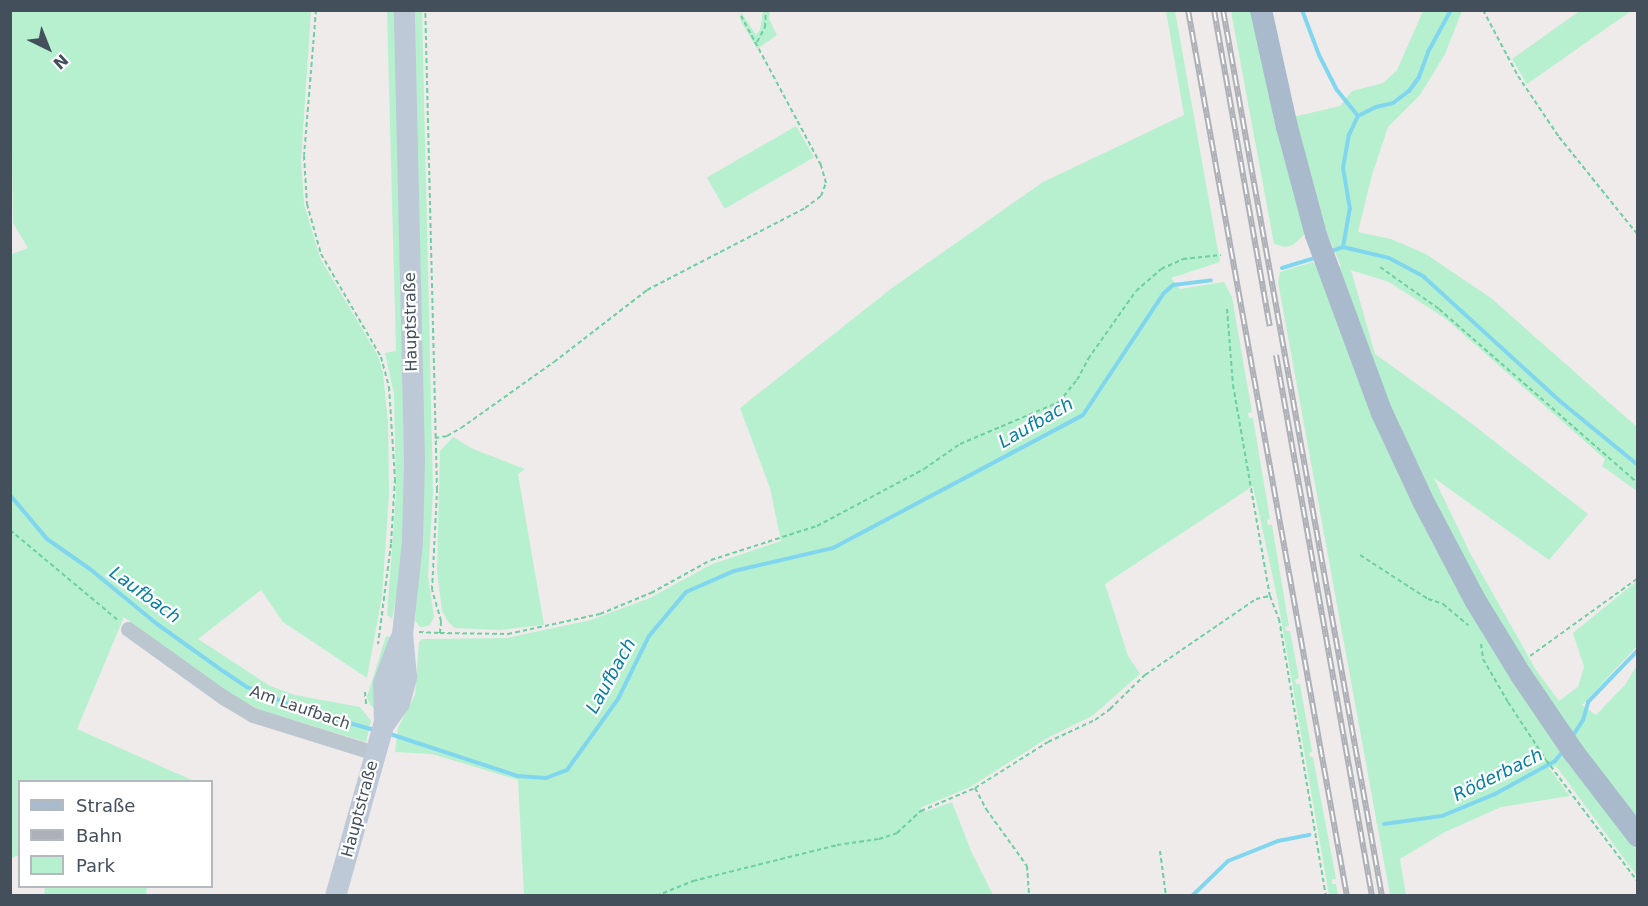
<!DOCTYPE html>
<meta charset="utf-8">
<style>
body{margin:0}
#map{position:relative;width:1648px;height:906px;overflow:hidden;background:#efebeb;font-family:"DejaVu Sans",sans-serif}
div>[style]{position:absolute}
.green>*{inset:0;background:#b6f0ce;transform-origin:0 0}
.stream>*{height:4px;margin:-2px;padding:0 2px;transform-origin:2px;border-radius:2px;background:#81d6ef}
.path>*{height:2px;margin-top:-1px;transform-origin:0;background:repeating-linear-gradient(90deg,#6dcfa1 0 4.5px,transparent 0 7.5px)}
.street>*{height:15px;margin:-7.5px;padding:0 7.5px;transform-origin:7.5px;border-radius:7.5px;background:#bbc6cf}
.secondary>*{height:21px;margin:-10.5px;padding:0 10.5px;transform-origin:10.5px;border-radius:10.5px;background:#bdc9d6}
.primary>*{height:22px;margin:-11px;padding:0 11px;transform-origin:11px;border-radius:11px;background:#a9bacd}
.rail>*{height:6px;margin-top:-3px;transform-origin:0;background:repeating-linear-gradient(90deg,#fff 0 11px,#adb1b7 0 22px);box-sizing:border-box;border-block:2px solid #adb1b7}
span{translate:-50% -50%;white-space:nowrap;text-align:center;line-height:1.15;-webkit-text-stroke:4.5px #fff;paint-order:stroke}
.street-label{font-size:16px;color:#434f5a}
.water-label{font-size:18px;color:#067fa3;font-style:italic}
.frame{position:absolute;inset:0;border:12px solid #434f5a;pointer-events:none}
.legend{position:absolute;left:18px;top:780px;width:195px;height:108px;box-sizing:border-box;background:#fff;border:2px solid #b4b9bd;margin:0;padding:8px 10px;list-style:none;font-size:18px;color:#434f5a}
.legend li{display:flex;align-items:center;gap:12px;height:30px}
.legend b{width:30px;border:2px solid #b4b9bd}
.north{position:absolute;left:18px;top:18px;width:60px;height:60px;-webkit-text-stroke:4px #fff;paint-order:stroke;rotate:137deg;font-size:16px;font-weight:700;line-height:24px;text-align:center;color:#434f5a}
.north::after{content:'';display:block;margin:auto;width:21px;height:27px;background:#434f5a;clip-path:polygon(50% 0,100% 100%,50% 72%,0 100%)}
</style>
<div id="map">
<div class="green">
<div style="clip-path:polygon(395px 10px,405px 497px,402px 569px,392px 619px,387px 615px,396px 495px,394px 394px,385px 353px,396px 351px,387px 11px)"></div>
<div style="clip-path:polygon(1581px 10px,1631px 11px,1527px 84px,1512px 59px)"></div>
<div style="clip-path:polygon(10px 11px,311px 11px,301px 160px,304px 204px,320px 258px,378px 356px,383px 373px,388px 423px,389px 494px,382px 596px,367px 678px,283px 622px,261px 590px,198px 639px,270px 686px,295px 695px,360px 707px,371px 721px,366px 742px,261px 710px,223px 691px,124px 617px,77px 729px,194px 781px,20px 782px,19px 855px,11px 858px,10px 255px,28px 248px,13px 223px)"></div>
<div style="clip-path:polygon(412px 11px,422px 11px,430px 358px,433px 493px,428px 576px,434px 617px,430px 625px,423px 627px,420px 627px,415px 621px,424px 497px)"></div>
<div style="clip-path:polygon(763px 11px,770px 11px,769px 19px,777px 35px,757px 49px,740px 19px,741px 12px,756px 35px,760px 30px)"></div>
<div style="clip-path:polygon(1166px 11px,1175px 11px,1220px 262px,1171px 278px,1180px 289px,1224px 282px,1232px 297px,1252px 412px,1248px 413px,1249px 418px,1253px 418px,1270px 519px,1267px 520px,1268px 525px,1272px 525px,1289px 626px,1285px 627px,1286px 631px,1290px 631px,1299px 678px,1295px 680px,1296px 684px,1300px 684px,1312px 752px,1309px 753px,1310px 757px,1313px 757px,1336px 879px,1332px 879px,1332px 884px,1336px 884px,1338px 895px,1329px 895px,1278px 601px,1253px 486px,1105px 584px,1128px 656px,1140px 674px,1092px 716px,1049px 737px,970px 787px,920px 808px,925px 812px,952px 802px,971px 851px,993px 895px,524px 895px,518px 780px,432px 754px,395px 752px,398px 728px,415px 695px,419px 642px,422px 639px,507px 638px,591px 620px,650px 598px,712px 564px,781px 541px,770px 488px,740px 408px,892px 288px,1043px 182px,1184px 115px)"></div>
<div style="clip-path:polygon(1231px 11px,1253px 11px,1305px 234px,1293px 245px,1285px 247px,1274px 244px)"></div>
<div style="clip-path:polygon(1423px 11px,1462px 11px,1445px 54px,1420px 95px,1388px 127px,1372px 175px,1358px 232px,1391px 239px,1426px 254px,1491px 298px,1637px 427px,1637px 491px,1602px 466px,1605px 459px,1446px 319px,1389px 282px,1351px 270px,1375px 354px,1463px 417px,1588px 514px,1549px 560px,1434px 478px,1470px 553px,1536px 670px,1559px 701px,1578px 687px,1584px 667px,1573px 633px,1637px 581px,1637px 646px,1582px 705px,1596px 715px,1625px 685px,1637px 665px,1637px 820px,1574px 736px,1479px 590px,1387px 404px,1336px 269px,1341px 266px,1323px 223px,1293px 117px,1340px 106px,1352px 91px,1383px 83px,1397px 70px)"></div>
<div style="left:796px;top:126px;width:36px;height:103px;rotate:60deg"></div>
<div style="clip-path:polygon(1313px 262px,1320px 272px,1378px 423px,1623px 832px,1637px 850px,1637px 876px,1556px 766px,1549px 768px,1570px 796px,1501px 807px,1445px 832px,1400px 859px,1406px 895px,1390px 895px,1278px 282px,1280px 272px)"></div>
<div style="clip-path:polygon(453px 437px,473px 449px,525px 469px,518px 474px,544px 625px,500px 630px,455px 628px,449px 623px,442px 611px,437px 571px,440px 451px)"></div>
<div style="clip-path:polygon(386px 636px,392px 638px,378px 711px,370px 705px,367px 697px)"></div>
<div style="clip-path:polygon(45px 887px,45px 886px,147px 887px,146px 895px,44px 895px)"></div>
</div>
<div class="stream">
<div style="left:1302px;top:10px;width:48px;rotate:69.3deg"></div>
<div style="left:1319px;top:55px;width:39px;rotate:63deg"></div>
<div style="left:1337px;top:90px;width:33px;rotate:51deg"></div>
<div style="left:1343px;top:247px;width:47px;rotate:13.4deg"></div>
<div style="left:1389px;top:258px;width:40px;rotate:28deg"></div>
<div style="left:1424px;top:277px;width:185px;rotate:42.4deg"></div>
<div style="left:1561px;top:402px;width:99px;rotate:39.3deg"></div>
<div style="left:1343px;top:247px;width:39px;rotate:-80deg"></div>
<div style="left:1350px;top:209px;width:42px;rotate:-99.7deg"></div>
<div style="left:1343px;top:168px;width:34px;rotate:-80deg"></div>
<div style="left:1349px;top:135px;width:21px;rotate:-65deg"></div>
<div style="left:1358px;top:116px;width:20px;rotate:-27deg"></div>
<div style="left:1376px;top:107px;width:17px;rotate:-13deg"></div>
<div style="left:1393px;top:103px;width:20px;rotate:-37deg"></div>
<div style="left:1409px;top:91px;width:17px;rotate:-54deg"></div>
<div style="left:1419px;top:77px;width:27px;rotate:-70deg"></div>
<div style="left:1428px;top:52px;width:48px;rotate:-61.3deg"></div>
<div style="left:1329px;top:252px;width:15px;rotate:-20deg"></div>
<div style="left:1282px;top:268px;width:37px;rotate:-17deg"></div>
<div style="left:10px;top:495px;width:57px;rotate:49.9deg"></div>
<div style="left:47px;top:539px;width:52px;rotate:34.9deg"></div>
<div style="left:90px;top:569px;width:87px;rotate:39.4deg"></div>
<div style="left:157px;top:624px;width:81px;rotate:35.5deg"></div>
<div style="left:223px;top:671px;width:29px;rotate:34deg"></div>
<div style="left:247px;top:687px;width:61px;rotate:22.3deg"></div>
<div style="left:303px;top:710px;width:74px;rotate:15.7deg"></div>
<div style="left:387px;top:733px;width:138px;rotate:18.2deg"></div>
<div style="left:518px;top:776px;width:28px;rotate:4deg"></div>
<div style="left:546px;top:778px;width:22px;rotate:-21deg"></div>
<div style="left:567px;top:770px;width:87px;rotate:-54.3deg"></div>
<div style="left:618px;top:699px;width:70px;rotate:-63.8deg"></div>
<div style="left:649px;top:636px;width:57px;rotate:-49.9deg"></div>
<div style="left:686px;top:592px;width:52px;rotate:-23.6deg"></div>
<div style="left:734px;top:571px;width:102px;rotate:-13.1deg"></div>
<div style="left:833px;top:548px;width:283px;rotate:-28deg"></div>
<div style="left:1083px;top:415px;width:145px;rotate:-56.5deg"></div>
<div style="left:1163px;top:294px;width:13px;rotate:-42deg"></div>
<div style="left:1173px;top:285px;width:38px;rotate:-7deg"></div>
<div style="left:1572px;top:737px;width:20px;rotate:-57deg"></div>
<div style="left:1583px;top:720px;width:19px;rotate:-74deg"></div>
<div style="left:1588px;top:702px;width:72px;rotate:-46.1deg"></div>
<div style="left:1384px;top:824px;width:59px;rotate:-7.9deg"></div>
<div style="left:1442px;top:816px;width:57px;rotate:-22.5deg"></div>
<div style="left:1495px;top:794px;width:68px;rotate:-28.8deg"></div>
<div style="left:1555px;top:761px;width:13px;rotate:-51deg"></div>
<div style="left:1192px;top:896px;width:50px;rotate:-44.2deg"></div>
<div style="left:1228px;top:861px;width:54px;rotate:-21.8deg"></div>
<div style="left:1278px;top:841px;width:32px;rotate:-11deg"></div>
</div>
<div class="path">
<div style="left:316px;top:10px;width:146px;rotate:94.7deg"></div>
<div style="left:304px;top:156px;width:48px;rotate:86.4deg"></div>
<div style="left:307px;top:204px;width:52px;rotate:74.4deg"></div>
<div style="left:321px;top:254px;width:119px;rotate:59.8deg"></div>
<div style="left:381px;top:357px;width:31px;rotate:75deg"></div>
<div style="left:389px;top:387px;width:92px;rotate:86.3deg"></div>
<div style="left:395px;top:479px;width:65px;rotate:93.5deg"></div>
<div style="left:391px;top:544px;width:101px;rotate:97.4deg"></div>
<div style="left:1483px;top:10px;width:75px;rotate:62.1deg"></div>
<div style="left:1518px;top:76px;width:73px;rotate:56.1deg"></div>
<div style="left:1559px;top:137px;width:126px;rotate:51.1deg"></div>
<div style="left:757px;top:42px;width:17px;rotate:-62deg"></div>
<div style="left:765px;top:27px;width:17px;rotate:-87deg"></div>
<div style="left:1380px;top:267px;width:72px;rotate:35.4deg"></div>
<div style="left:1439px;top:309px;width:264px;rotate:41.2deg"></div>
<div style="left:1227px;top:309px;width:76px;rotate:85.5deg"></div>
<div style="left:1233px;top:385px;width:214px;rotate:80.1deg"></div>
<div style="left:435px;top:438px;width:12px;rotate:-9deg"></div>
<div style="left:447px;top:436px;width:16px;rotate:-30deg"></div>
<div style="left:461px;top:428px;width:114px;rotate:-35.4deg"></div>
<div style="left:554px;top:362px;width:118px;rotate:-37.7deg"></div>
<div style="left:647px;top:290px;width:178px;rotate:-27.4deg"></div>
<div style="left:805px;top:208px;width:20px;rotate:-37deg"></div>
<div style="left:821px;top:196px;width:14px;rotate:-69deg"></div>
<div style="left:826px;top:183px;width:19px;rotate:-106deg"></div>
<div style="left:821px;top:165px;width:169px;rotate:-118.2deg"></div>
<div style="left:10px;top:530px;width:142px;rotate:39.9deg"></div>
<div style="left:1360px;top:555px;width:81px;rotate:32.9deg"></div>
<div style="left:1428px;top:599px;width:16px;rotate:18deg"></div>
<div style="left:1443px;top:604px;width:33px;rotate:40deg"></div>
<div style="left:419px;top:632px;width:21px;rotate:3deg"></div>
<div style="left:440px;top:633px;width:12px;rotate:-85deg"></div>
<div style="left:441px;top:621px;width:32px;rotate:-106deg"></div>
<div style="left:432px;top:590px;width:100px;rotate:-87.1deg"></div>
<div style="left:437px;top:490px;width:480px;rotate:-91.4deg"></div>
<div style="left:440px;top:633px;width:68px;rotate:0.8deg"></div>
<div style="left:508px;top:634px;width:94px;rotate:-12.3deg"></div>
<div style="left:600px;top:614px;width:55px;rotate:-22.4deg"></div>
<div style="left:651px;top:593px;width:68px;rotate:-28.8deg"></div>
<div style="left:711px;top:560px;width:111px;rotate:-17.8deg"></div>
<div style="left:817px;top:526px;width:121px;rotate:-28deg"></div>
<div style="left:924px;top:469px;width:44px;rotate:-34.8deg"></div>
<div style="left:960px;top:444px;width:108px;rotate:-23deg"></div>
<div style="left:1059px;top:402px;width:28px;rotate:-51deg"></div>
<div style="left:1077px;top:380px;width:24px;rotate:-62deg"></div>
<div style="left:1088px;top:359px;width:83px;rotate:-54.8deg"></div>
<div style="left:1136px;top:291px;width:33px;rotate:-41deg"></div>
<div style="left:1161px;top:269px;width:24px;rotate:-24deg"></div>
<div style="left:1183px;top:259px;width:38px;rotate:-6deg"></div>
<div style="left:1481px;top:644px;width:15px;rotate:82deg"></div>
<div style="left:1483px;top:659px;width:50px;rotate:59.8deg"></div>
<div style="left:1508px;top:702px;width:69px;rotate:56.8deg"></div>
<div style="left:1546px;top:760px;width:153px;rotate:53deg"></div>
<div style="left:1530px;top:656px;width:133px;rotate:-35.8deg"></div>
<div style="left:365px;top:692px;width:12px;rotate:85deg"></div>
<div style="left:975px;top:788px;width:24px;rotate:62deg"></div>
<div style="left:986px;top:809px;width:70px;rotate:54.3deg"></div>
<div style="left:1027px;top:866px;width:30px;rotate:86deg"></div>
<div style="left:1160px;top:851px;width:45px;rotate:82.4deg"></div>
<div style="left:656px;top:896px;width:40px;rotate:-22deg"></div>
<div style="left:693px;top:881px;width:148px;rotate:-14deg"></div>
<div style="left:837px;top:845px;width:42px;rotate:-8.1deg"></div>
<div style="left:879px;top:839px;width:19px;rotate:-18deg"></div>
<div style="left:897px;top:833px;width:33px;rotate:-43deg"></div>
<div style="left:921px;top:811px;width:59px;rotate:-23.1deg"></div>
<div style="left:975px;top:788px;width:86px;rotate:-32.2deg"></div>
<div style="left:1048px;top:742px;width:52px;rotate:-25.1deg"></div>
<div style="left:1095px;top:720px;width:19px;rotate:-36deg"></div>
<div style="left:1110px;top:709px;width:49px;rotate:-44.2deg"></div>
<div style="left:1145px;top:675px;width:135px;rotate:-34.4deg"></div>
<div style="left:1256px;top:599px;width:14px;rotate:-12deg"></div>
<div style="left:1270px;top:596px;width:25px;rotate:69deg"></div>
<div style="left:1279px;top:619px;width:281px;rotate:80.4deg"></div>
</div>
<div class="street">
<div style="left:128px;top:629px;width:117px;rotate:35.6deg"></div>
<div style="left:223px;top:697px;width:35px;rotate:31deg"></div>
<div style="left:253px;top:715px;width:128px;rotate:17.3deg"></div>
</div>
<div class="secondary">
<div style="left:384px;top:723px;width:40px;rotate:-91.4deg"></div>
<div style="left:383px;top:683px;width:46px;rotate:-69.6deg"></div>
<div style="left:335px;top:896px;width:178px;rotate:-74.3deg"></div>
<div style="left:383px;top:725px;width:27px;rotate:-54deg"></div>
<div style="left:399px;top:703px;width:28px;rotate:-75deg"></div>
<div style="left:406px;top:676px;width:42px;rotate:-95.4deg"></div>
<div style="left:402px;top:634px;width:93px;rotate:-83.8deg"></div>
<div style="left:412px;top:542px;width:83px;rotate:-88.6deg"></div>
<div style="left:414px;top:459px;width:449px;rotate:-91.3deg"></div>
</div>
<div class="primary">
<div style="left:1261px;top:10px;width:120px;rotate:77.5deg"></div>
<div style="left:1287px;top:127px;width:112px;rotate:75deg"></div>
<div style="left:1316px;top:235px;width:190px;rotate:69.7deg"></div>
<div style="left:1382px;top:413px;width:97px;rotate:65deg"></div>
<div style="left:1423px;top:501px;width:112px;rotate:62.3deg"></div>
<div style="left:1475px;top:600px;width:88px;rotate:58.5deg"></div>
<div style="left:1521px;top:675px;width:94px;rotate:55.8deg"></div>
<div style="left:1574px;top:753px;width:105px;rotate:52.4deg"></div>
</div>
<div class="rail">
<div style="left:1188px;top:10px;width:900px;rotate:79.83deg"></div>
<div style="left:1214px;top:10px;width:321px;rotate:80deg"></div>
<div style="left:1223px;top:10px;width:900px;rotate:79.83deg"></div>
<div style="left:1276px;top:355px;width:549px;rotate:79.94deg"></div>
</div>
<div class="street-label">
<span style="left:411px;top:322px;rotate:-91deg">Hauptstraße</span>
<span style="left:300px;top:708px;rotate:19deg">Am Laufbach</span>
<span style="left:360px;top:809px;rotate:-75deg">Hauptstraße</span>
</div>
<div class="water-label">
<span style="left:1036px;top:423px;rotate:-30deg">Laufbach</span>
<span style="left:145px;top:595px;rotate:36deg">Laufbach</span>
<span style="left:611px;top:676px;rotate:-61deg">Laufbach</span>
<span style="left:1498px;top:775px;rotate:-26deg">Röderbach</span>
</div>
<div class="frame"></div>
<ul class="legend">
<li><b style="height:8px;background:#a9bacd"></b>Straße</li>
<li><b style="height:8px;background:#adb1b7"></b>Bahn</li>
<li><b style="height:16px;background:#b6f0ce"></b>Park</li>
</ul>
<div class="north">N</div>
</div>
